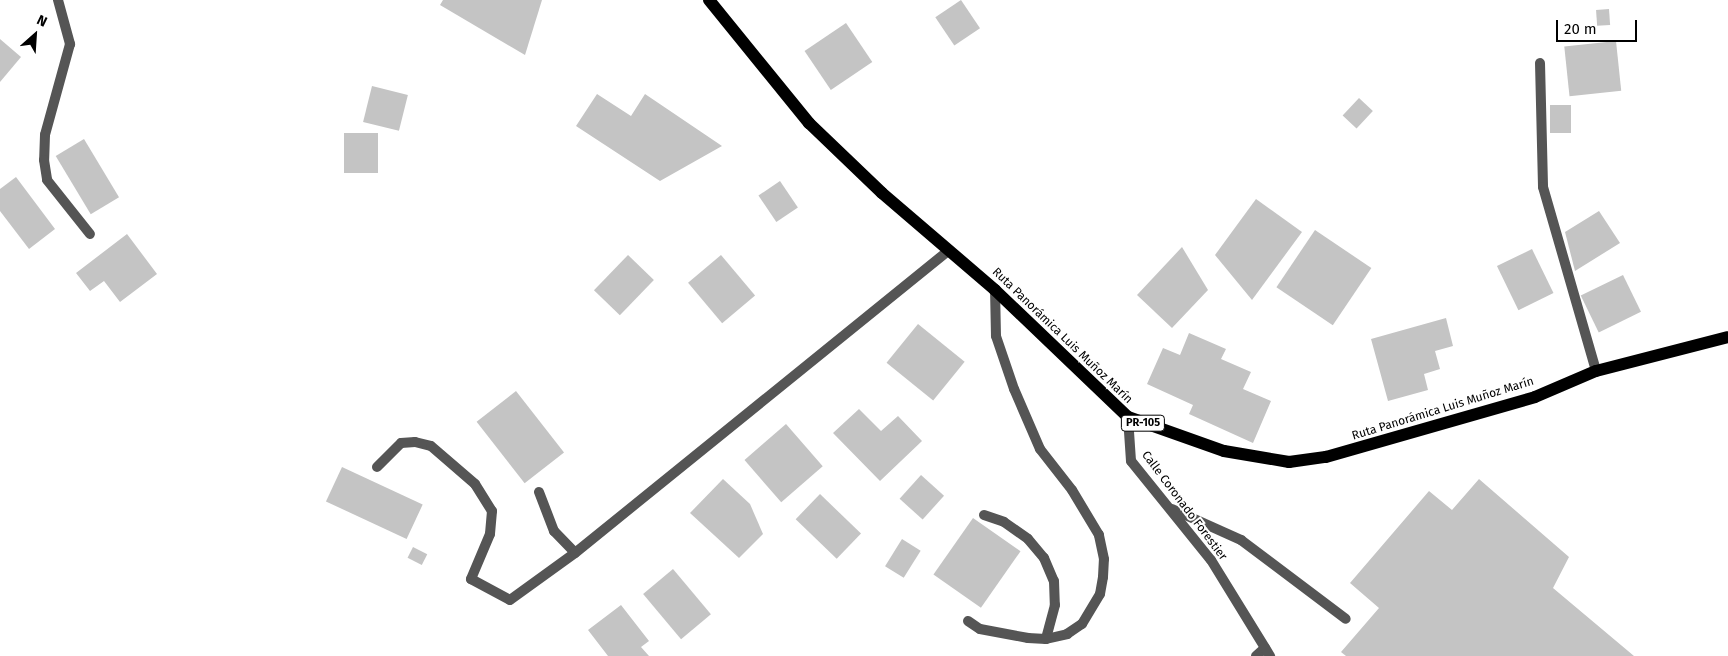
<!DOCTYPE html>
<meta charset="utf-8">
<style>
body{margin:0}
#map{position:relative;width:1728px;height:656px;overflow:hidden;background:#fff;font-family:"Fira Sans",sans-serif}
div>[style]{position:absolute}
.building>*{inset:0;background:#c4c4c4;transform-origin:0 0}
.lane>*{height:10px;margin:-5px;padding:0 5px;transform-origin:5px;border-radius:5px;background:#555}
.street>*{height:10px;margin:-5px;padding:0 5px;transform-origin:5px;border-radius:5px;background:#555}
.primary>*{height:12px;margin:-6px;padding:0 6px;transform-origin:6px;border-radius:6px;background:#000}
span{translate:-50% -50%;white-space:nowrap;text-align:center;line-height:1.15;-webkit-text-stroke:4px #fff;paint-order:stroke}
.shield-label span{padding:1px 4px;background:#fff;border:1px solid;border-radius:4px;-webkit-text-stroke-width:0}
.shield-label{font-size:11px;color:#000;font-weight:700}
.street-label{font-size:12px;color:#000}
.north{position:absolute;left:10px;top:10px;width:50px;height:50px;-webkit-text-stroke:4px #fff;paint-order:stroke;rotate:26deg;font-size:14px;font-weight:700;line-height:20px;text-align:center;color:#000}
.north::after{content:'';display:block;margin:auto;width:18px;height:22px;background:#000;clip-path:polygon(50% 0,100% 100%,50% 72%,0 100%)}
.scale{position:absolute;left:1556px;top:20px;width:81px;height:22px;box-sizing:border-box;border:2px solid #000;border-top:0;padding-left:6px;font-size:15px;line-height:18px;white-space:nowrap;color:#000;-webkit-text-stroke:4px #fff;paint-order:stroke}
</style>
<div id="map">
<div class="building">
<div style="clip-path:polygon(443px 0,542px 0,525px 55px,440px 5px)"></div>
<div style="left:961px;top:0;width:34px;height:31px;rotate:56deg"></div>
<div style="left:1609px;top:9px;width:16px;height:13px;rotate:86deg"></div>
<div style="left:846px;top:23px;width:47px;height:50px;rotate:56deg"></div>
<div style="clip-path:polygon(0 39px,21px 57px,0 82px)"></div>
<div style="left:1616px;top:41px;width:50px;height:52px;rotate:84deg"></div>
<div style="left:372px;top:86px;width:37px;height:37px;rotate:14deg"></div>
<div style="clip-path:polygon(597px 94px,631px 116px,645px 94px,722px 146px,660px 181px,576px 126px)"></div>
<div style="left:1359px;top:98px;width:19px;height:24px;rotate:43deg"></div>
<div style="left:1550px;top:105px;width:21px;height:28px"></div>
<div style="left:344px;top:133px;width:34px;height:40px"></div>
<div style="left:84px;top:139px;width:68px;height:33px;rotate:59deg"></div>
<div style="clip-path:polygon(16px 177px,55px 229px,29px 249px,0 211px,0 189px)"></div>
<div style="left:780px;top:181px;width:32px;height:26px;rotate:56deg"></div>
<div style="clip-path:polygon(1256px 199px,1302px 232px,1252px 300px,1215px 255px)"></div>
<div style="clip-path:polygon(1599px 211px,1620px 243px,1575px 271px,1565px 232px)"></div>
<div style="left:1315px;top:230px;width:68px;height:69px;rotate:34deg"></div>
<div style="clip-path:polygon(127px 234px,157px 274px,120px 302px,104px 281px,90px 291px,76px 273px)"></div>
<div style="clip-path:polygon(1182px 247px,1208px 290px,1172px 328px,1137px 295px)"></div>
<div style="left:1532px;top:249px;width:49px;height:39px;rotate:64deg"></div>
<div style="left:628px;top:255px;width:36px;height:49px;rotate:44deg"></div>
<div style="left:721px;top:255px;width:53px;height:43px;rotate:50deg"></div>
<div style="left:1623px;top:275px;width:41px;height:47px;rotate:64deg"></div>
<div style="clip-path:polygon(1446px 318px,1453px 346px,1435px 351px,1440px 369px,1424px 374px,1428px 390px,1388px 401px,1371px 339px)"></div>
<div style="left:918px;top:324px;width:60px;height:50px;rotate:39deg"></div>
<div style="clip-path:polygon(1189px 333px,1226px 349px,1221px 359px,1251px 372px,1243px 389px,1271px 401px,1253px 443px,1189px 414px,1193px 405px,1147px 384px,1163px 348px,1180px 355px)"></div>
<div style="left:516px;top:391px;width:78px;height:50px;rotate:52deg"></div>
<div style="clip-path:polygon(859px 409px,881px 431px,898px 416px,922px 441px,880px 481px,833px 433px)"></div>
<div style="left:786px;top:424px;width:56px;height:55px;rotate:49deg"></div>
<div style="left:342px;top:467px;width:89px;height:38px;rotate:25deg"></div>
<div style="left:921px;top:475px;width:31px;height:32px;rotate:42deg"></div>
<div style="clip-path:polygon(723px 479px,750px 504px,763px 534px,739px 558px,690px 513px)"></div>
<div style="clip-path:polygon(1479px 479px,1569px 557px,1553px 588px,1634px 656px,1346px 656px,1341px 652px,1379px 608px,1350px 583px,1429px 491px,1452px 510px)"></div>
<div style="left:820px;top:494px;width:57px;height:35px;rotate:44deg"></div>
<div style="left:973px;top:518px;width:58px;height:69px;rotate:35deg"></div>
<div style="left:902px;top:539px;width:22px;height:32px;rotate:32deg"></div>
<div style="left:413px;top:547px;width:16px;height:12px;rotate:27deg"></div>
<div style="left:673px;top:569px;width:59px;height:39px;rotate:50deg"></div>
<div style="clip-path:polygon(621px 605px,649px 641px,641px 647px,649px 656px,608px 656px,588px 630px)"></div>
</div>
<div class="lane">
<div style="left:377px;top:467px;width:34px;rotate:-45deg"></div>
<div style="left:401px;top:443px;width:14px;rotate:-4deg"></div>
<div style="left:415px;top:442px;width:16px;rotate:14deg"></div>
<div style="left:431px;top:446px;width:58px;rotate:40.8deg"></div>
<div style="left:475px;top:484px;width:32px;rotate:58deg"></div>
<div style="left:492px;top:511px;width:23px;rotate:95deg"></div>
<div style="left:490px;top:534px;width:49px;rotate:112.9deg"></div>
<div style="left:471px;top:579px;width:44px;rotate:28.3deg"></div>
<div style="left:539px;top:492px;width:42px;rotate:69deg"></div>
<div style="left:554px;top:531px;width:30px;rotate:46deg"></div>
<div style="left:1172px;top:509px;width:76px;rotate:24.2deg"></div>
<div style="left:1241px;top:540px;width:131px;rotate:37deg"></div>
<div style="left:984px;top:515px;width:21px;rotate:19deg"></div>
<div style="left:1004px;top:522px;width:29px;rotate:35deg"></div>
<div style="left:1028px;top:539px;width:25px;rotate:50deg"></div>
<div style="left:1044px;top:558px;width:25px;rotate:67deg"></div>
<div style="left:1054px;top:581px;width:24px;rotate:88deg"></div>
<div style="left:1055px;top:605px;width:35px;rotate:105deg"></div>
<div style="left:968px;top:621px;width:14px;rotate:34deg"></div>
<div style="left:980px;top:629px;width:49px;rotate:10.6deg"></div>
<div style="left:1028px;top:638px;width:18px;rotate:3deg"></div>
<div style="left:1046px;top:639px;width:22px;rotate:-13deg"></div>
<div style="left:1067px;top:634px;width:18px;rotate:-34deg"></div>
<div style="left:1082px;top:624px;width:35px;rotate:-59deg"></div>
<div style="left:1100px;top:594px;width:17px;rotate:-80deg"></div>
<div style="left:1103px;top:577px;width:18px;rotate:-87deg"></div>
<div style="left:1104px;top:559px;width:25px;rotate:-102deg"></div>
<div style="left:1099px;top:535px;width:52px;rotate:-121deg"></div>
<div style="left:1072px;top:490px;width:52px;rotate:-128deg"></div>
<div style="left:1040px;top:449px;width:65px;rotate:-113.4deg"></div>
<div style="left:1014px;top:389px;width:56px;rotate:-108.8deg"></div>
<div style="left:996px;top:336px;width:46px;rotate:-91.2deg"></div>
<div style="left:1256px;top:656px;width:12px;rotate:-42deg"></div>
</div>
<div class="street">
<div style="left:58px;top:0;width:46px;rotate:74.7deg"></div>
<div style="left:70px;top:44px;width:94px;rotate:105.4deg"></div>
<div style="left:45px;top:135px;width:25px;rotate:92deg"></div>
<div style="left:44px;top:160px;width:20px;rotate:81deg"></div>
<div style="left:47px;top:180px;width:69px;rotate:51.5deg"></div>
<div style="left:1540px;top:63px;width:124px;rotate:88.6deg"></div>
<div style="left:1543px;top:187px;width:191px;rotate:73.9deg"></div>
<div style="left:1128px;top:417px;width:44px;rotate:86.1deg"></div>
<div style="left:1131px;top:461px;width:127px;rotate:51.1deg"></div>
<div style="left:1211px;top:560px;width:113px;rotate:58.4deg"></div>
<div style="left:510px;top:600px;width:80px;rotate:-35.9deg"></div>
<div style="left:575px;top:553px;width:481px;rotate:-39deg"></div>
</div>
<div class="primary">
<div style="left:709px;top:0;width:159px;rotate:50.9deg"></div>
<div style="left:809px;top:123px;width:101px;rotate:43.8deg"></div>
<div style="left:882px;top:193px;width:149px;rotate:40.6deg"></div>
<div style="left:995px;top:290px;width:184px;rotate:43.7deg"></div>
<div style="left:1128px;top:417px;width:102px;rotate:19.5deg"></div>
<div style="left:1224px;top:451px;width:66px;rotate:9.6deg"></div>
<div style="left:1289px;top:462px;width:37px;rotate:-8deg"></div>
<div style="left:1326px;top:457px;width:217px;rotate:-16deg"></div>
<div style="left:1535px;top:397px;width:66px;rotate:-23.1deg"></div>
<div style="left:1596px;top:371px;width:136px;rotate:-14.4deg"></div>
</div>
<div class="shield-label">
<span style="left:1143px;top:423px">PR-105</span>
</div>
<div class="street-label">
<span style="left:1062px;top:336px;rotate:44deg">Ruta Panorámica Luis Muñoz Marín</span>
<span style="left:1443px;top:409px;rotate:-17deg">Ruta Panorámica Luis Muñoz Marín</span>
<span style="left:1184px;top:506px;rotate:53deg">Calle Coronado Forestier</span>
</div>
<div class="north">N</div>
<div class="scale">20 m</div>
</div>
